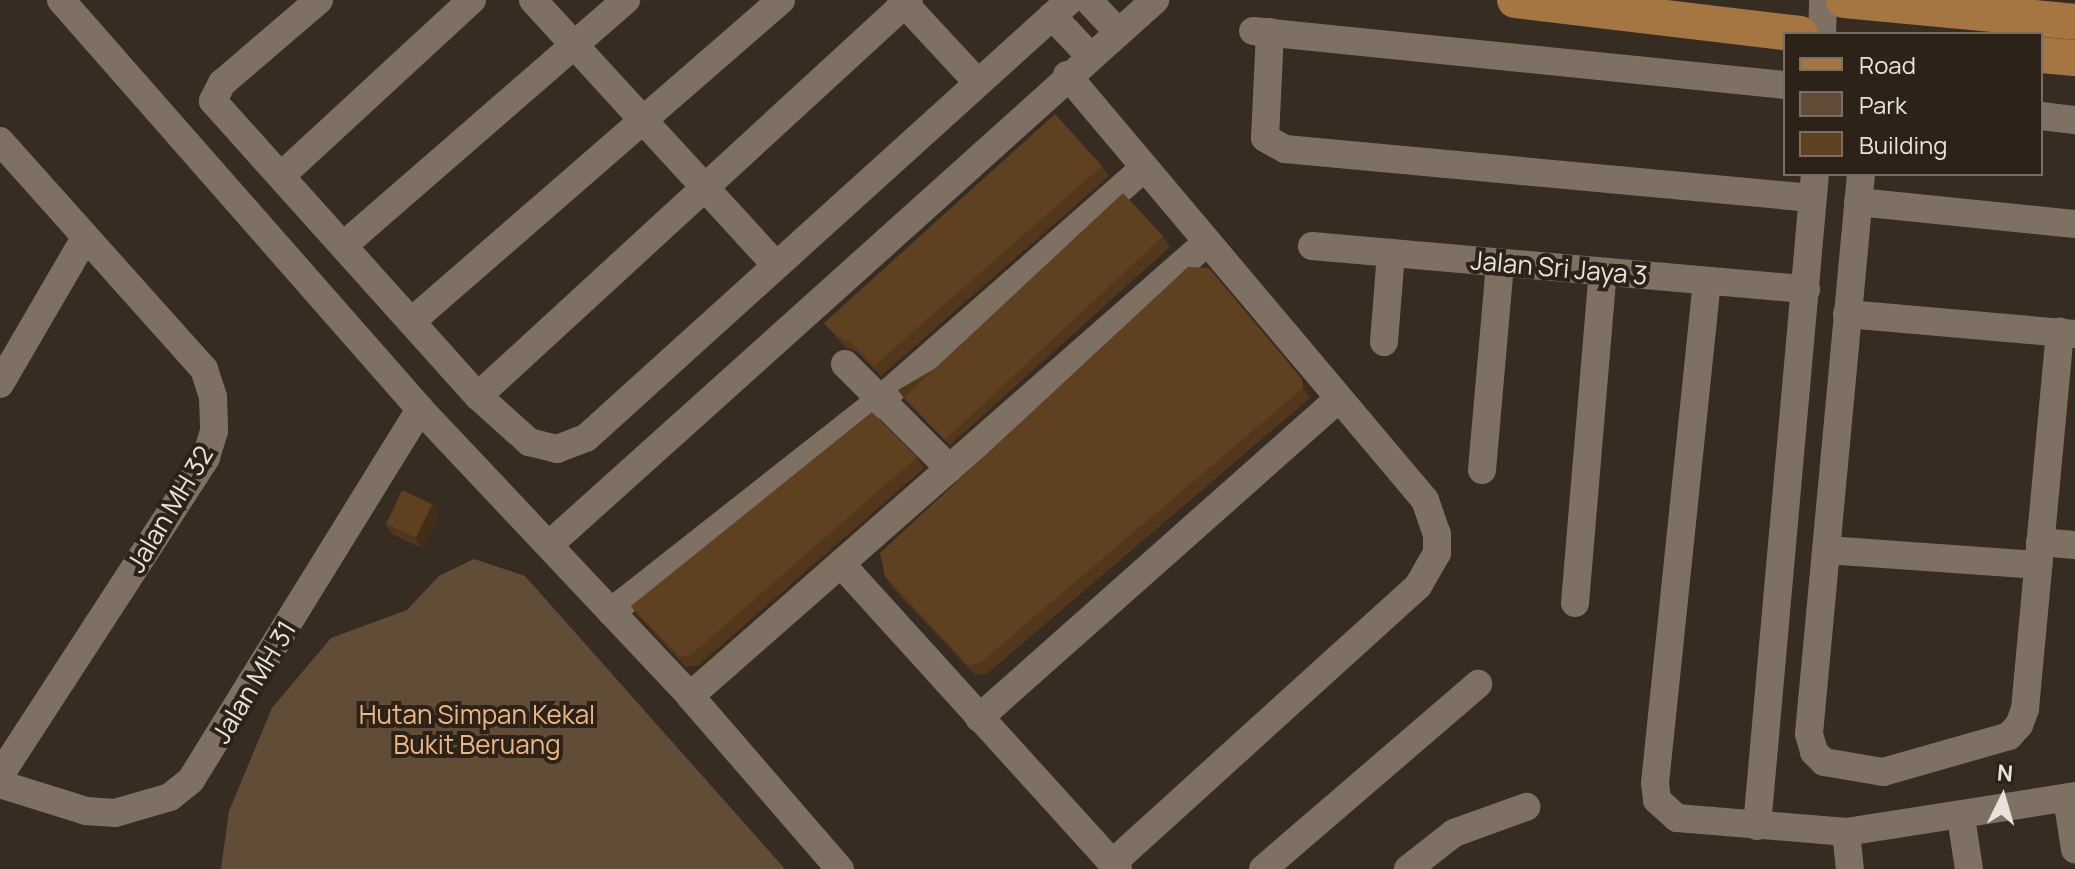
<!DOCTYPE html>
<style>
body{margin:0}
#map{position:relative;width:2075px;height:869px;overflow:hidden;background:#372c21;font-family:Manrope,sans-serif}
div>[style]{position:absolute}
.green>*{inset:0;background:#614c38}
.minor>*{height:28px;margin:-14px;padding:0 14px;transform-origin:14px;border-radius:14px;background:#7e7164}
.major>*{height:36px;margin:-18px;padding:0 18px;transform-origin:18px;border-radius:18px;background:#a57642}
.wall>*{inset:0;background:#52371c}
.shaded-wall>*{inset:0;background:#422d16}
.building>*{inset:0;background:#5f4020;transform-origin:0 0}
span{translate:-50% -50%;white-space:nowrap;text-align:center;line-height:1.15;-webkit-text-stroke:8px #2d2217;paint-order:stroke}
.street-label{font-size:26px;color:#e9e1da}
.park-label{font-size:26px;color:#eeb782}
.legend{position:absolute;left:1783px;top:32px;width:260px;height:144px;box-sizing:border-box;background:#2d2217;border:2px solid #786e65;margin:0;padding:10px 14px;list-style:none;font-size:24px;color:#e9e1da}
.legend li{display:flex;align-items:center;gap:16px;height:40px}
.legend b{width:40px;border:2px solid #786e65}
.north{position:absolute;left:1963px;top:757px;width:80px;height:80px;-webkit-text-stroke:6px #2d2217;paint-order:stroke;rotate:5deg;font-size:22px;font-weight:700;line-height:32px;text-align:center;color:#e9e1da}
.north::after{content:'';display:block;margin:auto;width:28px;height:36px;background:#e9e1da;clip-path:polygon(50% 0,100% 100%,50% 72%,0 100%)}
</style>
<div id="map">
<div class="green">
<div style="clip-path:polygon(474px 559px,525px 576px,785px 869px,221px 869px,229px 811px,272px 708px,331px 638px,407px 610px,439px 576px)"></div>
</div>
<div class="minor">
<div style="left:61px;top:0;width:544px;rotate:48.72deg"></div>
<div style="left:420px;top:409px;width:394px;rotate:46.7deg"></div>
<div style="left:690px;top:696px;width:229px;rotate:49.1deg"></div>
<div style="left:319px;top:0;width:128px;rotate:139.4deg"></div>
<div style="left:222px;top:83px;width:20px;rotate:117deg"></div>
<div style="left:213px;top:101px;width:397px;rotate:48.1deg"></div>
<div style="left:478px;top:396px;width:69px;rotate:42deg"></div>
<div style="left:529px;top:442px;width:29px;rotate:14deg"></div>
<div style="left:557px;top:449px;width:31px;rotate:-21deg"></div>
<div style="left:586px;top:438px;width:653px;rotate:-42.14deg"></div>
<div style="left:533px;top:0;width:360px;rotate:47.5deg"></div>
<div style="left:901px;top:0;width:113px;rotate:47.1deg"></div>
<div style="left:1088px;top:0;width:44px;rotate:46.8deg"></div>
<div style="left:1052px;top:16px;width:55px;rotate:46.5deg"></div>
<div style="left:1253px;top:31px;width:535px;rotate:5.8deg"></div>
<div style="left:1270px;top:32px;width:106px;rotate:92.7deg"></div>
<div style="left:1265px;top:138px;width:23px;rotate:29deg"></div>
<div style="left:1285px;top:149px;width:529px;rotate:5.31deg"></div>
<div style="left:1822px;top:34px;width:34px;rotate:-88deg"></div>
<div style="left:1067px;top:75px;width:556px;rotate:49.89deg"></div>
<div style="left:1425px;top:500px;width:36px;rotate:71deg"></div>
<div style="left:1437px;top:534px;width:19px;rotate:90deg"></div>
<div style="left:1437px;top:553px;width:38px;rotate:120deg"></div>
<div style="left:1418px;top:586px;width:412px;rotate:137.8deg"></div>
<div style="left:2041px;top:116px;width:34px;rotate:7deg"></div>
<div style="left:0;top:141px;width:306px;rotate:48.2deg"></div>
<div style="left:204px;top:369px;width:29px;rotate:72deg"></div>
<div style="left:213px;top:397px;width:34px;rotate:88deg"></div>
<div style="left:214px;top:431px;width:28px;rotate:107deg"></div>
<div style="left:206px;top:458px;width:378px;rotate:123deg"></div>
<div style="left:1861px;top:174px;width:562px;rotate:95.31deg"></div>
<div style="left:1809px;top:734px;width:19px;rotate:74deg"></div>
<div style="left:1814px;top:752px;width:14px;rotate:45deg"></div>
<div style="left:1824px;top:762px;width:60px;rotate:9.6deg"></div>
<div style="left:1883px;top:772px;width:131px;rotate:-15.9deg"></div>
<div style="left:2009px;top:736px;width:15px;rotate:-48deg"></div>
<div style="left:2019px;top:725px;width:17px;rotate:-69deg"></div>
<div style="left:2025px;top:709px;width:379px;rotate:-84.7deg"></div>
<div style="left:281px;top:176px;width:260px;rotate:-42.7deg"></div>
<div style="left:1858px;top:202px;width:218px;rotate:5.8deg"></div>
<div style="left:344px;top:245px;width:374px;rotate:-41deg"></div>
<div style="left:1312px;top:246px;width:496px;rotate:5deg"></div>
<div style="left:1707px;top:281px;width:505px;rotate:95.91deg"></div>
<div style="left:1655px;top:783px;width:17px;rotate:83deg"></div>
<div style="left:1657px;top:800px;width:27px;rotate:42deg"></div>
<div style="left:1677px;top:818px;width:170px;rotate:4.7deg"></div>
<div style="left:1846px;top:832px;width:232px;rotate:-8.9deg"></div>
<div style="left:1847px;top:314px;width:229px;rotate:5deg"></div>
<div style="left:412px;top:321px;width:489px;rotate:-41deg"></div>
<div style="left:1384px;top:342px;width:89px;rotate:-85.5deg"></div>
<div style="left:845px;top:364px;width:148px;rotate:45deg"></div>
<div style="left:0;top:384px;width:169px;rotate:-59.8deg"></div>
<div style="left:478px;top:396px;width:585px;rotate:-42.58deg"></div>
<div style="left:1482px;top:470px;width:208px;rotate:-85deg"></div>
<div style="left:2040px;top:542px;width:35px;rotate:5deg"></div>
<div style="left:550px;top:544px;width:814px;rotate:-41.96deg"></div>
<div style="left:1827px;top:550px;width:212px;rotate:4.1deg"></div>
<div style="left:842px;top:565px;width:411px;rotate:47.8deg"></div>
<div style="left:1575px;top:603px;width:332px;rotate:-85.2deg"></div>
<div style="left:611px;top:612px;width:342px;rotate:-38.2deg"></div>
<div style="left:880px;top:400px;width:351px;rotate:-41.3deg"></div>
<div style="left:690px;top:696px;width:687px;rotate:-41.28deg"></div>
<div style="left:979px;top:718px;width:479px;rotate:-41.6deg"></div>
<div style="left:0;top:784px;width:90px;rotate:17.4deg"></div>
<div style="left:86px;top:811px;width:29px;rotate:4deg"></div>
<div style="left:115px;top:813px;width:57px;rotate:-16.2deg"></div>
<div style="left:170px;top:797px;width:27px;rotate:-39deg"></div>
<div style="left:191px;top:780px;width:436px;rotate:-58.3deg"></div>
<div style="left:2067px;top:798px;width:52px;rotate:81.1deg"></div>
<div style="left:1961px;top:817px;width:53px;rotate:81.3deg"></div>
<div style="left:1757px;top:826px;width:655px;rotate:-84.92deg"></div>
<div style="left:1846px;top:832px;width:37px;rotate:84deg"></div>
<div style="left:1263px;top:869px;width:284px;rotate:-40.7deg"></div>
<div style="left:1408px;top:869px;width:58px;rotate:-38deg"></div>
<div style="left:1454px;top:833px;width:77px;rotate:-19.9deg"></div>
</div>
<div class="major">
<div style="left:1515px;top:0;width:287px;rotate:6.8deg"></div>
<div style="left:1844px;top:0;width:232px;rotate:5.4deg"></div>
<div style="left:2041px;top:55px;width:34px;rotate:5deg"></div>
</div>
<div class="wall">
<div style="clip-path:polygon(1102px 166px,1109px 176px,881px 376px,857px 352px,845px 347px,824px 323px)"></div>
<div style="clip-path:polygon(1163px 236px,1170px 247px,950px 445px,905px 400px,898px 390px)"></div>
<div style="clip-path:polygon(1188px 267px,1309px 389px,1310px 398px,988px 673px,975px 675px,892px 587px,885px 576px)"></div>
<div style="clip-path:polygon(917px 457px,924px 468px,699px 665px,686px 667px,638px 616px,631px 606px)"></div>
<div style="clip-path:polygon(432px 504px,439px 515px,422px 548px,392px 534px,385px 523px)"></div>
</div>
<div class="shaded-wall">
<div style="clip-path:polygon(1302px 379px,1309px 389px,1310px 398px,1303px 388px)"></div>
<div style="clip-path:polygon(432px 504px,439px 515px,422px 548px,415px 538px)"></div>
</div>
<div class="building">
<div style="clip-path:polygon(1055px 114px,1102px 166px,874px 366px,850px 342px,838px 337px,824px 323px)"></div>
<div style="left:1123px;top:193px;width:59px;height:299px;rotate:47deg"></div>
<div style="clip-path:polygon(1188px 267px,1209px 268px,1302px 379px,1303px 388px,980px 663px,968px 665px,885px 576px,880px 553px)"></div>
<div style="clip-path:polygon(872px 412px,917px 457px,691px 655px,679px 656px,631px 606px)"></div>
<div style="left:402px;top:490px;width:33px;height:37px;rotate:25deg"></div>
</div>
<div class="street-label">
<span style="left:1559px;top:268px;rotate:5deg">Jalan Sri Jaya 3</span>
<span style="left:170px;top:509px;rotate:-59deg">Jalan MH 32</span>
<span style="left:254px;top:682px;rotate:-59deg">Jalan MH 31</span>
</div>
<div class="park-label">
<span style="left:477px;top:730px">Hutan Simpan Kekal<br>Bukit Beruang</span>
</div>
<ul class="legend">
<li><b style="height:10px;background:#a57642"></b>Road</li>
<li><b style="height:22px;background:#614c38"></b>Park</li>
<li><b style="height:22px;background:#5f4020"></b>Building</li>
</ul>
<div class="north">N</div>
</div>
